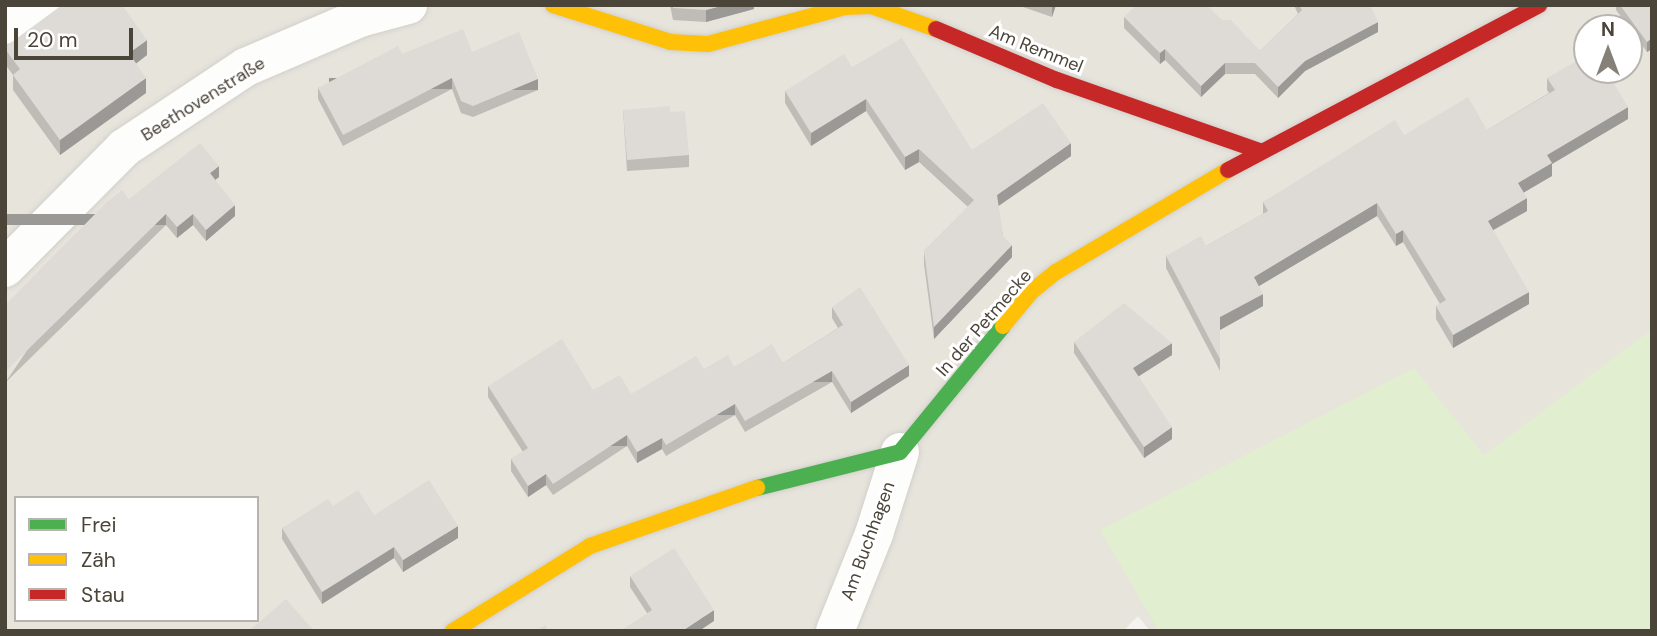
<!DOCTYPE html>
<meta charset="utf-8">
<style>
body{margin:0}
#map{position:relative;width:1657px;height:636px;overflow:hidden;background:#f4f2ee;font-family:"DM Sans",sans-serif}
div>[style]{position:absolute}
.residential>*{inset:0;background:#e7e4dc}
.green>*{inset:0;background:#e1eecf}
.roads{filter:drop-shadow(0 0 2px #d2d0cb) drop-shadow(0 0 2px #d2d0cb)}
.street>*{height:38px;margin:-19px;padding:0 19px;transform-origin:19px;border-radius:19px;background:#fdfdfc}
.fast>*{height:16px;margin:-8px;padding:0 8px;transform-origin:8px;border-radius:8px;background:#4caf50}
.slow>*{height:16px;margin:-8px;padding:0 8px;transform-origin:8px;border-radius:8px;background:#ffc107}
.jam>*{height:16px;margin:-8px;padding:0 8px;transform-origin:8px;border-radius:8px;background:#c62828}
.wall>*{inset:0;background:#bfbcb8}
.shaded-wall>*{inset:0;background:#9b9996;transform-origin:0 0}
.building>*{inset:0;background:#dedbd6}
span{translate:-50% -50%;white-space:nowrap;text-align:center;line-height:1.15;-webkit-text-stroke:6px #fff;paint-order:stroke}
.street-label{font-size:18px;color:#4b4439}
.frame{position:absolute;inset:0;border:7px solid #4b4439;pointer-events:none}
.legend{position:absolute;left:14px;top:496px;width:245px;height:126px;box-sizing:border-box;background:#fff;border:2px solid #b7b4b0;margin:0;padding:9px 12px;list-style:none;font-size:21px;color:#4b4439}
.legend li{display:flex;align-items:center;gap:14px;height:35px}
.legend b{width:35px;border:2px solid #b7b4b0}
.north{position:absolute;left:1573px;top:14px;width:70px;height:70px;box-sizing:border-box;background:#fff;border:2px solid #b7b4b0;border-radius:50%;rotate:0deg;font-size:19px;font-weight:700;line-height:28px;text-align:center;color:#4b4439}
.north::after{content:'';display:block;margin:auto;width:24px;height:32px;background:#868178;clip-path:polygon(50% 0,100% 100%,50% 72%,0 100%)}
.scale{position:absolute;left:14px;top:28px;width:119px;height:32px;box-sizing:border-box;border:4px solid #4b4439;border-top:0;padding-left:9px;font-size:21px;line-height:24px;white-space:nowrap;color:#4b4439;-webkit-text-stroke:5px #fff;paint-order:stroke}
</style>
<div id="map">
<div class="residential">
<div style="clip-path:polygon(evenodd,5px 5px,1652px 5px,1652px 631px,1150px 631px,1138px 616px,1123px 631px,5px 631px,5px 5px,1587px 28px,1629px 28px,1629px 70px,1587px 70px,1587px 28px,5px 5px,16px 498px,257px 498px,257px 620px,16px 620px,16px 498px)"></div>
</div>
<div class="green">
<div style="clip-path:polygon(1652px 329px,1652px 631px,1159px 631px,1100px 530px,1414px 368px,1484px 455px)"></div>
</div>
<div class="roads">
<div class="street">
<div style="left:5px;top:25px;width:42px;rotate:-28.4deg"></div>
<div style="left:5px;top:268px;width:169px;rotate:-45.2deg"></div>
<div style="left:124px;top:148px;width:146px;rotate:-33.6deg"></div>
<div style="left:246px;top:67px;width:124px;rotate:-23.3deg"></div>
<div style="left:360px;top:18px;width:50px;rotate:-15.2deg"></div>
<div style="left:835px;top:631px;width:105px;rotate:-68.1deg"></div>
<div style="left:874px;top:534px;width:86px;rotate:-72.4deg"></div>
</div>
<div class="fast">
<div style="left:757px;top:488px;width:147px;rotate:-14.1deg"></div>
<div style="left:900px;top:452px;width:163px;rotate:-50.7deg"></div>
</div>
<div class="slow">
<div style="left:553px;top:5px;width:123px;rotate:17.5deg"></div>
<div style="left:670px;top:42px;width:38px;rotate:3deg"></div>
<div style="left:708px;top:44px;width:142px;rotate:-15.1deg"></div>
<div style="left:845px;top:7px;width:26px;rotate:-2deg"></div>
<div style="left:871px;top:6px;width:69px;rotate:19.5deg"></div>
<div style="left:1003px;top:326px;width:44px;rotate:-50.5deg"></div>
<div style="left:1031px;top:292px;width:32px;rotate:-39deg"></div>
<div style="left:1056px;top:272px;width:200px;rotate:-30.7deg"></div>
<div style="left:453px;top:631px;width:161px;rotate:-31.8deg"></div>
<div style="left:590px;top:546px;width:177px;rotate:-19.2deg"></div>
</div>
<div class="jam">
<div style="left:936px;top:29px;width:131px;rotate:22.9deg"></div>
<div style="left:1057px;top:80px;width:215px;rotate:19.3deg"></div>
<div style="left:1228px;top:170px;width:352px;rotate:-27.9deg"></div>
</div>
</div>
<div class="wall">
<div style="clip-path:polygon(670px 5px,754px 5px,754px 9px,706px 22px,673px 20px)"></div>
<div style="clip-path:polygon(1017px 5px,1056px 5px,1052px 17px)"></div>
<div style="clip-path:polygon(1294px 5px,1370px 5px,1378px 32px,1305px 71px,1278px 98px,1255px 74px,1225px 74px,1201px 97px,1165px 60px,1160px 64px,1124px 28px,1124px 17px,1222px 20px,1260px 51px,1298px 14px)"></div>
<div style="clip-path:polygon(1616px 5px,1652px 5px,1652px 49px,1647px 52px,1616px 10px)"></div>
<div style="clip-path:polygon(5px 47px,147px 55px,136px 63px,146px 93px,60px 155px,13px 90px,13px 75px,5px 64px)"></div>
<div style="clip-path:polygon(472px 52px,538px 90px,473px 117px,461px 113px,452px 89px,343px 146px,318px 99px,318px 88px,402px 54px)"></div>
<div style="clip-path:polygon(852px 67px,972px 150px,1071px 156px,998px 206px,1003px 236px,1012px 257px,934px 339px,924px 264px,924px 251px,968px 207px,919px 162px,905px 170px,866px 111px,811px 146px,785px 103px,785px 91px)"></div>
<div style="clip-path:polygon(1547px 78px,1628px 119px,1552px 164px,1552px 176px,1523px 192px,1527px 211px,1493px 230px,1529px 304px,1453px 348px,1436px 319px,1436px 306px,1440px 304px,1403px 242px,1396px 246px,1377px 216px,1259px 286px,1263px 306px,1220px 330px,1220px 371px,1166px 268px,1166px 256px,1206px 246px,1263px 214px,1263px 202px,1404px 135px,1487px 130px,1549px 93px,1547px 90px)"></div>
<div style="clip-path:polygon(623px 110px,670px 112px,689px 155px,689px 167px,627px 171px)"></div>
<div style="clip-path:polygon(219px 177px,215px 180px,235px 216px,206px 241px,193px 225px,177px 238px,166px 225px,5px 383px,129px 199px)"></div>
<div style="clip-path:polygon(832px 307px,909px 376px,851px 413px,832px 382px,745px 432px,735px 415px,666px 456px,662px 449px,637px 463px,627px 446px,553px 495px,546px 485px,528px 497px,511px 471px,511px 459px,523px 452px,488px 397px,488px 386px,593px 390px,631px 394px,704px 369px,783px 363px,838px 328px,832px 318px)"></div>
<div style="clip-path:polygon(1074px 342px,1172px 355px,1138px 376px,1172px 439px,1144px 458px,1074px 353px)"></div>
<div style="clip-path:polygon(333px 506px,374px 515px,458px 538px,403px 572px,394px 558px,322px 604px,282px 539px,282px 528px)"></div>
<div style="clip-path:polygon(630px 576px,714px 621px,647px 613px,630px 587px)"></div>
</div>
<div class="shaded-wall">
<div style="clip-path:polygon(725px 5px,754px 5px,754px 9px,706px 22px,706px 10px)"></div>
<div style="clip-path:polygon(1056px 5px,1052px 17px,1052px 6px)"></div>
<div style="clip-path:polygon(1378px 22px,1378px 32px,1305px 71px,1278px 98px,1278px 87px,1305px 61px)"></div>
<div style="clip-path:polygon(1652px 38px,1652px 49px,1647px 52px,1647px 42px)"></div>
<div style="clip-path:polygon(147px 40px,147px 55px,129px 69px,129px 53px)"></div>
<div style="clip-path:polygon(1165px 49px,1165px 60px,1160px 64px,1160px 53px)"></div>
<div style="clip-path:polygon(1225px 63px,1225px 74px,1201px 97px,1201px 86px)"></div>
<div style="clip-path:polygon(146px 78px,146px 93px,60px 155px,60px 140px)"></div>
<div style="left:452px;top:78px;width:11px;height:123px;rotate:90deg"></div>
<div style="left:538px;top:79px;width:11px;height:70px;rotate:90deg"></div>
<div style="clip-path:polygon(866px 99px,866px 111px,811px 146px,811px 133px)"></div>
<div style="clip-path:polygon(1628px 107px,1628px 119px,1552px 164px,1552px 176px,1518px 196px,1518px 183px,1547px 155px)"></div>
<div style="clip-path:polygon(1071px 143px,1071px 156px,997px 207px,997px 195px)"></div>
<div style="clip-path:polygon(919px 149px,919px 162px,905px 170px,905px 157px)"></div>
<div style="clip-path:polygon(219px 166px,219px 177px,210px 184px,210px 173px)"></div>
<div style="clip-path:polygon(1527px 198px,1527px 211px,1488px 233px,1488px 221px)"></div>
<div style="clip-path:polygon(1377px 203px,1377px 216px,1254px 289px,1254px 277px)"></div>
<div style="clip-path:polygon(235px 205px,235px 216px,206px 241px,206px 230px)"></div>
<div style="left:166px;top:214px;width:11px;height:226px;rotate:90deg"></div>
<div style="clip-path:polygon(193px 214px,193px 225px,177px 238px,177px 227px)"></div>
<div style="clip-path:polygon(1403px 230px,1403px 242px,1396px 246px,1396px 234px)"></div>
<div style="clip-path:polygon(1012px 245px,1012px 257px,934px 339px,934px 327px)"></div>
<div style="clip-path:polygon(1529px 292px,1529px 304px,1453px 348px,1453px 335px)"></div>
<div style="clip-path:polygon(1263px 294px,1263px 306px,1220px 330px,1220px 317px)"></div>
<div style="clip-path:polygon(1172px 343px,1172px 355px,1133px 380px,1133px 368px)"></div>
<div style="clip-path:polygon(909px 365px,909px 376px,851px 413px,851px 402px)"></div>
<div style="left:832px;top:371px;width:11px;height:100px;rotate:90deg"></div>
<div style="left:735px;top:404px;width:11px;height:80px;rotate:90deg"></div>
<div style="clip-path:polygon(1172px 427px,1172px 439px,1144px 458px,1144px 447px)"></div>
<div style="left:627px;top:435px;width:11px;height:89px;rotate:90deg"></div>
<div style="clip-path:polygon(662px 438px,662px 449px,637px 463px,637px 452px)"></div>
<div style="clip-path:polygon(546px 474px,546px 485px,528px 497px,528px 486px)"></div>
<div style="clip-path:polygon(458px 526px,458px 538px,403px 572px,403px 560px)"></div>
<div style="clip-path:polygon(394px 547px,394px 558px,322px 604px,322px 592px)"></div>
<div style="clip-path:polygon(714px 610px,714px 621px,699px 631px,682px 631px)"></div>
</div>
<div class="building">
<div style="clip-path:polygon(62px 5px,122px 5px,147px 40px,129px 53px,146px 78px,60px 140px,13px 75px,20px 69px,5px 49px,5px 47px)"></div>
<div style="clip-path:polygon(672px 5px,725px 5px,706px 10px,673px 8px)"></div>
<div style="clip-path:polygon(1136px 5px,1207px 5px,1222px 20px,1231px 20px,1260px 51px,1302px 10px,1299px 5px,1370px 5px,1378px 22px,1305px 61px,1278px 87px,1255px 63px,1225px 63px,1201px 86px,1165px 49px,1160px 53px,1124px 17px)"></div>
<div style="clip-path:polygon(1620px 5px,1652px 5px,1652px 38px,1647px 42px)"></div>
<div style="clip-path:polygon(463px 29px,472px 52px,519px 32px,538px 79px,473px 106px,461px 101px,452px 78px,343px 135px,318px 88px,398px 46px,402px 54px)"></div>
<div style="clip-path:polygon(902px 38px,972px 150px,1043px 103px,1071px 143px,997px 195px,1003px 236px,1012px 245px,934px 327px,924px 251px,974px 200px,919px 149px,905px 157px,866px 99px,811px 133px,785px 91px,844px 54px,852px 67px)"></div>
<div style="clip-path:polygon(1587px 55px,1587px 70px,1606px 70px,1628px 107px,1547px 155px,1552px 163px,1518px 183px,1527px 198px,1488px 221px,1529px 292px,1453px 335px,1436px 306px,1446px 300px,1403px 230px,1396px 234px,1377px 203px,1254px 277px,1263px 294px,1220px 317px,1220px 359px,1166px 256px,1201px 236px,1206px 246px,1268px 211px,1263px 202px,1395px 120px,1404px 135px,1468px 97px,1487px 130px,1555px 90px,1547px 78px)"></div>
<div style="clip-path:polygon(670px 106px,670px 112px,685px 111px,689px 155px,627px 160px,623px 110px)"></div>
<div style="clip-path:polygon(200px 143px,219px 166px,210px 173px,235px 205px,206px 230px,193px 214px,177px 227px,166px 214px,5px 372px,5px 305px,107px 202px,122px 190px,129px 199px)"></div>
<div style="clip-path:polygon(860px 287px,909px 365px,851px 402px,832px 371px,745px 421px,735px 404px,666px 445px,662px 438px,637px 452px,627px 435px,553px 484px,546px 474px,528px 486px,511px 459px,528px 448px,488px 386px,562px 339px,593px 390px,620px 375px,631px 394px,696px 356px,704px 369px,728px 355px,734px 367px,772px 344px,783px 363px,843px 325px,832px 307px)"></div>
<div style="clip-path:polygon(1124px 303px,1172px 343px,1133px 368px,1172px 427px,1144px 447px,1074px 342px)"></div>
<div style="clip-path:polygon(429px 480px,458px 526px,403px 560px,394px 547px,322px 592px,282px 528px,328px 499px,333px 506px,358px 490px,374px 515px)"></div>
<div style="clip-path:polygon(674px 548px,714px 610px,682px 631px,620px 631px,652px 610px,630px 576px)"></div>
<div style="clip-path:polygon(286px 599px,314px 631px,249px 631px)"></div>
<div style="clip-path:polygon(545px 625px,548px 631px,536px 631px)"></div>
</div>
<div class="street-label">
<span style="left:1036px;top:49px;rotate:22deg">Am Remmel</span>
<span style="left:203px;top:99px;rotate:-32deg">Beethovenstraße</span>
<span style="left:984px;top:323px;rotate:-49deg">In der Petmecke</span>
<span style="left:868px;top:541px;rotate:-70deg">Am Buchhagen</span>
</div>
<div class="frame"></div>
<ul class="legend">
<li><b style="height:9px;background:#4caf50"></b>Frei</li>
<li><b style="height:9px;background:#ffc107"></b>Zäh</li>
<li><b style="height:9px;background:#c62828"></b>Stau</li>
</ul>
<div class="north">N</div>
<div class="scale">20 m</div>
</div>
